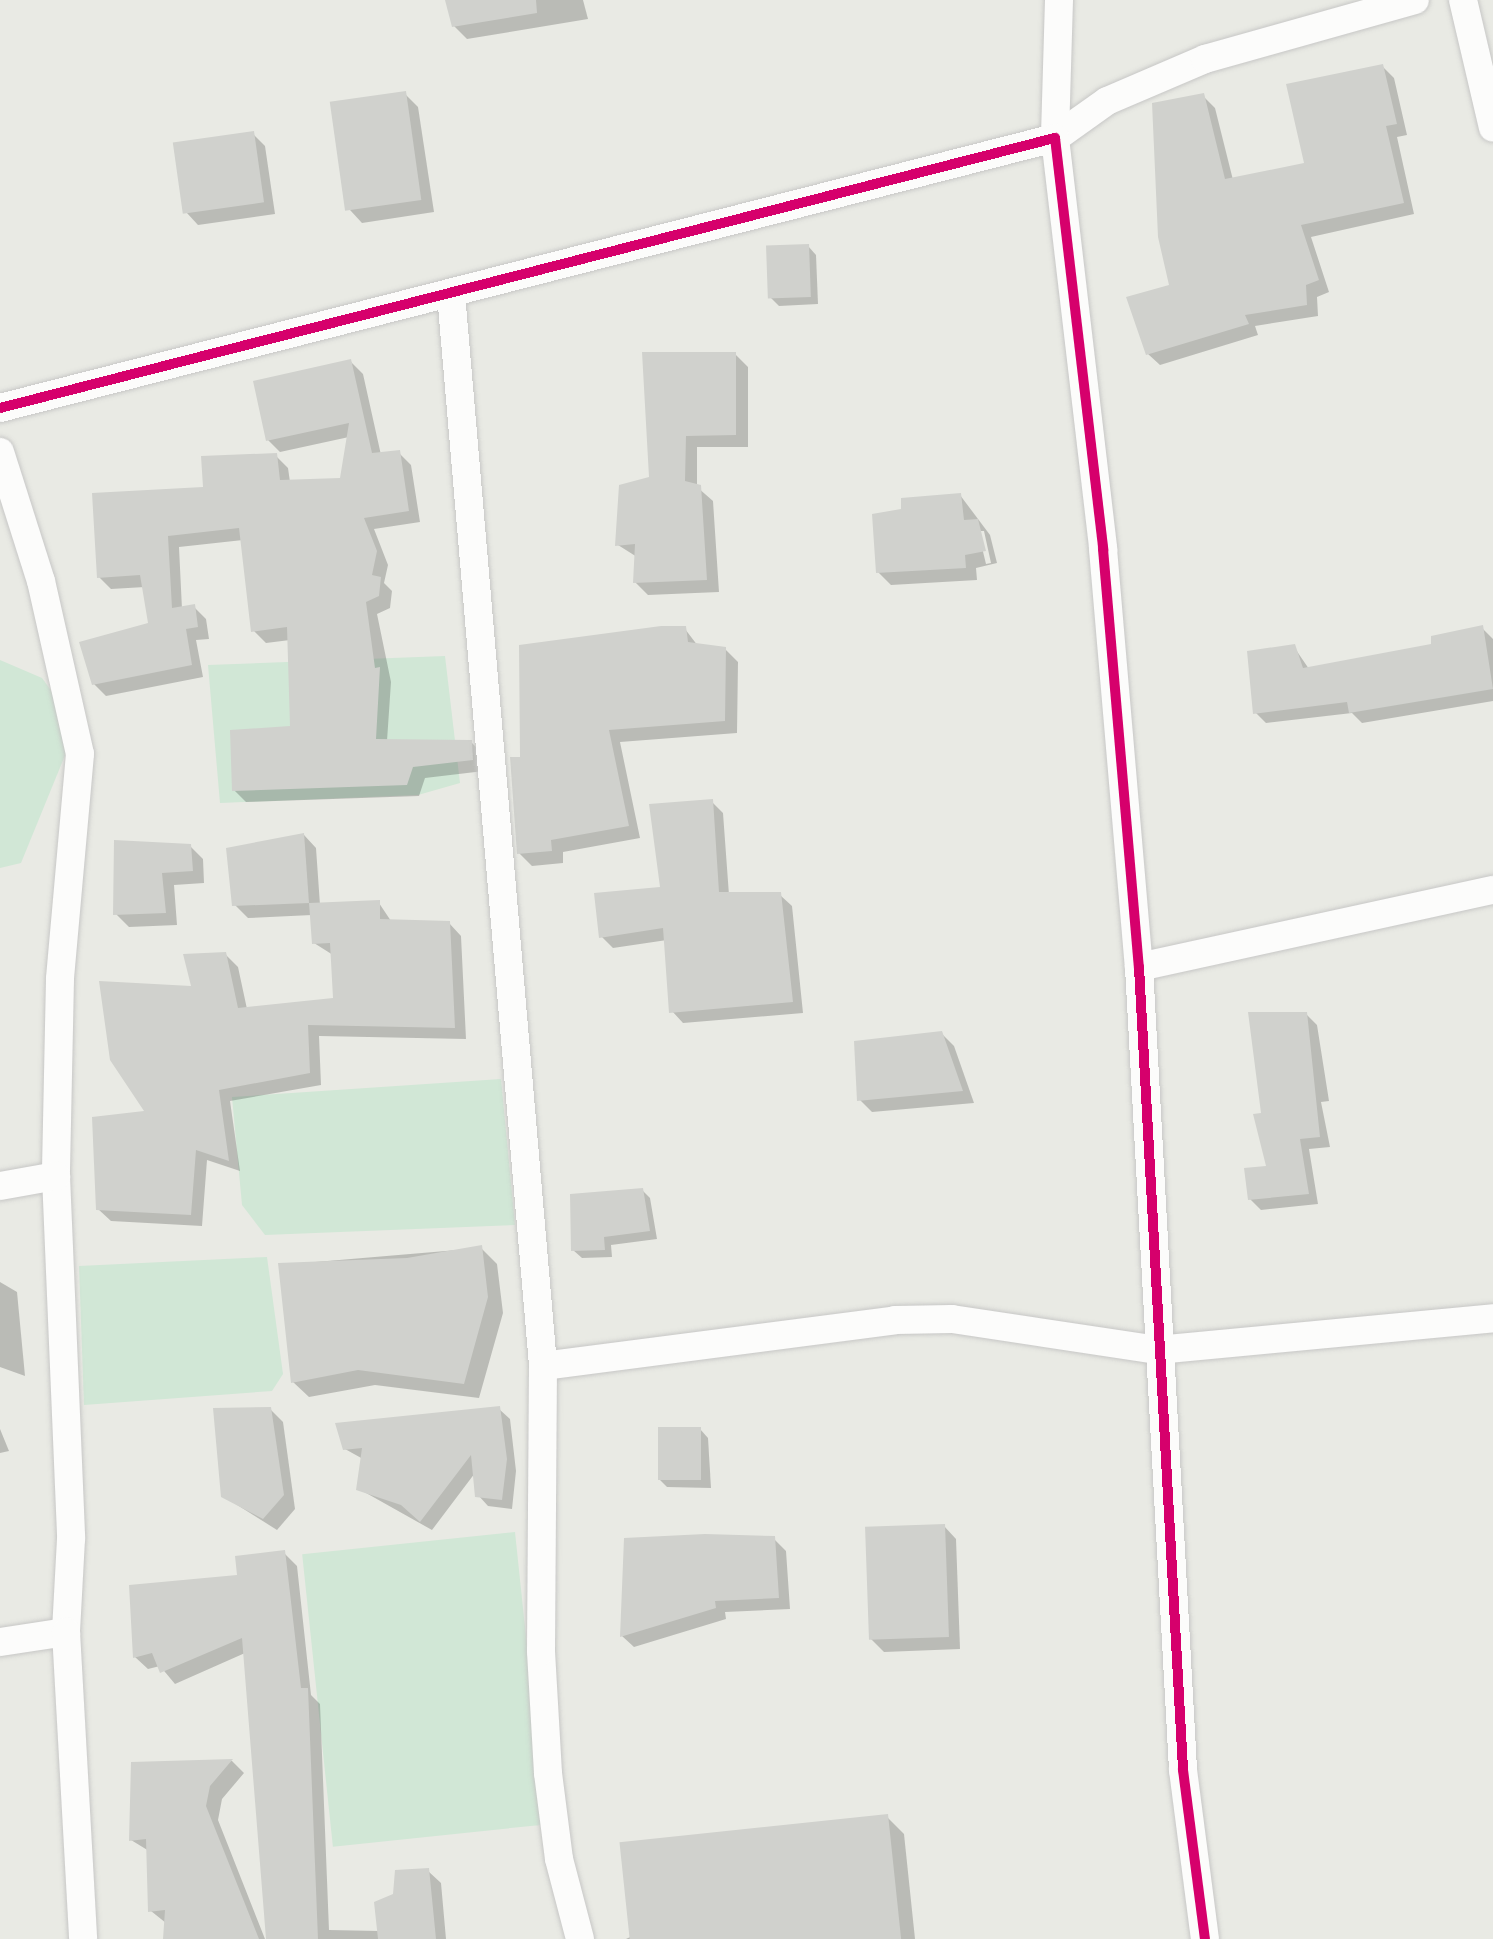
<!DOCTYPE html>
<style>
body{margin:0}
#map{position:relative;width:1493px;height:1939px;overflow:hidden;background:#e9eae4;font-family:"PT Sans Narrow",sans-serif}
div>[style]{position:absolute}
.green>*{inset:0;background:#d1e7d6;transform-origin:0 0}
.shadow>*{inset:0;background:#0003}
.building>*{inset:0;background:#d0d1cd;transform-origin:0 0}
.roads{filter:drop-shadow(0 0 2px #c7c7c6) drop-shadow(0 0 2px #c7c7c6)}
.street>*{height:28px;margin:-14px;padding:0 14px;transform-origin:14px;border-radius:14px;background:#fcfcfb}
.cycleway>*{height:10px;margin:-5px;padding:0 5px;transform-origin:5px;border-radius:5px;background:#d6006c}
span{translate:-50% -50%;white-space:nowrap;text-align:center;line-height:1.15;-webkit-text-stroke:9px #fff;paint-order:stroke}
</style>
<div id="map">
<div class="green">
<div style="clip-path:polygon(445px 656px,460px 783px,418px 795px,220px 803px,208px 665px)"></div>
<div style="clip-path:polygon(0 660px,42px 678px,77px 726px,21px 863px,0 868px)"></div>
<div style="clip-path:polygon(501px 1079px,515px 1225px,265px 1235px,242px 1205px,232px 1097px)"></div>
<div style="clip-path:polygon(267px 1257px,283px 1374px,272px 1391px,84px 1405px,79px 1266px)"></div>
<div style="left:515px;top:1532px;width:294px;height:214px;rotate:84deg"></div>
</div>
<div class="shadow">
<div style="clip-path:polygon(448px 0,583px 0,588px 19px,467px 39px,454px 26px)"></div>
<div style="clip-path:polygon(1382px 66px,1394px 78px,1407px 135px,1397px 137px,1414px 214px,1311px 237px,1329px 292px,1317px 297px,1318px 316px,1255px 326px,1258px 335px,1160px 365px,1148px 354px,1172px 287px,1203px 96px,1215px 108px,1233px 180px,1307px 165px)"></div>
<div style="clip-path:polygon(405px 94px,418px 107px,434px 212px,362px 223px,350px 210px)"></div>
<div style="clip-path:polygon(253px 134px,265px 146px,275px 214px,198px 225px,186px 212px)"></div>
<div style="clip-path:polygon(808px 246px,816px 255px,818px 304px,779px 306px,771px 298px)"></div>
<div style="clip-path:polygon(735px 354px,748px 367px,748px 447px,697px 447px,697px 487px,713px 501px,719px 592px,648px 595px,635px 582px,637px 557px,618px 545px,651px 479px)"></div>
<div style="clip-path:polygon(351px 362px,363px 374px,381px 455px,399px 453px,411px 465px,420px 522px,374px 529px,388px 565px,384px 583px,392px 591px,390px 608px,377px 614px,391px 682px,387px 741px,471px 742px,483px 754px,484px 771px,425px 778px,419px 796px,246px 802px,234px 790px,293px 729px,290px 640px,266px 643px,254px 631px,243px 540px,179px 547px,182px 609px,194px 607px,206px 619px,209px 639px,196px 640px,203px 677px,106px 696px,94px 684px,151px 625px,145px 587px,111px 589px,99px 577px,206px 489px,276px 456px,288px 468px,290px 482px,342px 481px,349px 437px,280px 452px,268px 440px)"></div>
<div style="clip-path:polygon(evenodd,960px 495px,990px 535px,997px 563px,976px 568px,977px 580px,891px 585px,878px 572px,960px 495px,978px 531px,984px 531px,991px 563px,986px 564px,978px 531px)"></div>
<div style="clip-path:polygon(1482px 628px,1493px 639px,1493px 701px,1362px 723px,1352px 713px,1266px 723px,1255px 712px,1294px 647px,1309px 669px,1433px 646px)"></div>
<div style="clip-path:polygon(685px 629px,698px 646px,725px 649px,738px 662px,737px 733px,620px 742px,640px 838px,563px 852px,563px 863px,532px 866px,519px 853px,523px 759px)"></div>
<div style="clip-path:polygon(712px 802px,723px 813px,729px 895px,780px 895px,792px 906px,803px 1013px,683px 1023px,672px 1011px,667px 940px,613px 948px,602px 937px,663px 889px)"></div>
<div style="clip-path:polygon(304px 835px,316px 848px,320px 905px,379px 903px,391px 921px,449px 923px,461px 936px,466px 1039px,319px 1036px,321px 1085px,230px 1101px,240px 1171px,207px 1160px,202px 1226px,111px 1221px,98px 1209px,149px 1113px,194px 989px,225px 954px,238px 967px,247px 1009px,335px 1000px,333px 955px,314px 943px,312px 915px,248px 918px,235px 905px)"></div>
<div style="clip-path:polygon(190px 846px,203px 859px,204px 883px,174px 885px,177px 925px,129px 927px,116px 914px)"></div>
<div style="clip-path:polygon(1306px 1014px,1317px 1025px,1329px 1101px,1321px 1102px,1330px 1147px,1309px 1149px,1318px 1204px,1261px 1210px,1250px 1199px,1269px 1169px)"></div>
<div style="clip-path:polygon(941px 1033px,954px 1046px,974px 1103px,872px 1112px,859px 1099px)"></div>
<div style="clip-path:polygon(642px 1190px,650px 1198px,657px 1239px,611px 1245px,612px 1257px,582px 1258px,573px 1250px)"></div>
<div style="clip-path:polygon(481px 1248px,497px 1264px,503px 1313px,479px 1398px,375px 1385px,309px 1397px,293px 1382px,280px 1265px)"></div>
<div style="clip-path:polygon(0 1282px,17px 1292px,25px 1376px,0 1367px)"></div>
<div style="clip-path:polygon(270px 1409px,283px 1422px,295px 1509px,277px 1530px,223px 1496px)"></div>
<div style="clip-path:polygon(499px 1409px,510px 1419px,516px 1471px,512px 1509px,488px 1506px,478px 1495px,475px 1473px,432px 1530px,359px 1489px,363px 1459px,345px 1449px)"></div>
<div style="clip-path:polygon(0 1429px,9px 1451px,0 1453px)"></div>
<div style="clip-path:polygon(700px 1429px,708px 1438px,711px 1488px,667px 1487px,659px 1479px)"></div>
<div style="clip-path:polygon(944px 1526px,956px 1539px,960px 1649px,884px 1652px,871px 1639px)"></div>
<div style="clip-path:polygon(774px 1539px,786px 1551px,790px 1609px,725px 1612px,726px 1619px,634px 1647px,622px 1636px)"></div>
<div style="clip-path:polygon(284px 1553px,297px 1566px,311px 1695px,320px 1704px,329px 1930px,380px 1931px,395px 1895px,428px 1871px,441px 1883px,446px 1939px,269px 1939px,245px 1653px,175px 1684px,160px 1666px,148px 1669px,135px 1657px,239px 1578px)"></div>
<div style="clip-path:polygon(232px 1761px,244px 1773px,222px 1799px,218px 1820px,265px 1939px,165px 1939px,166px 1923px,151px 1911px,149px 1851px,131px 1840px,134px 1765px)"></div>
<div style="clip-path:polygon(887px 1817px,904px 1834px,915px 1939px,626px 1939px)"></div>
</div>
<div class="building">
<div style="clip-path:polygon(445px 0,536px 0,537px 13px,452px 27px)"></div>
<div style="clip-path:polygon(1383px 64px,1397px 124px,1386px 126px,1404px 203px,1301px 225px,1319px 280px,1306px 285px,1307px 305px,1245px 315px,1249px 324px,1146px 355px,1126px 297px,1169px 285px,1158px 237px,1152px 103px,1204px 93px,1225px 179px,1304px 163px,1286px 84px)"></div>
<div style="left:406px;top:91px;width:110px;height:77px;rotate:82deg"></div>
<div style="left:254px;top:131px;width:72px;height:82px;rotate:82deg"></div>
<div style="left:809px;top:244px;width:53px;height:43px;rotate:88deg"></div>
<div style="clip-path:polygon(642px 352px,736px 352px,736px 435px,686px 436px,685px 481px,701px 485px,707px 580px,633px 583px,635px 544px,615px 546px,619px 485px,649px 477px)"></div>
<div style="clip-path:polygon(351px 359px,372px 453px,400px 450px,409px 511px,364px 518px,377px 551px,372px 575px,381px 577px,379px 596px,366px 602px,375px 668px,380px 667px,376px 739px,472px 740px,473px 760px,413px 767px,407px 785px,232px 791px,230px 730px,290px 726px,287px 627px,251px 632px,239px 528px,168px 536px,172px 608px,195px 604px,198px 627px,186px 629px,192px 665px,92px 685px,79px 642px,148px 623px,140px 575px,97px 578px,92px 493px,203px 487px,201px 456px,277px 453px,280px 480px,340px 478px,349px 423px,266px 441px,253px 381px)"></div>
<div style="clip-path:polygon(961px 493px,964px 520px,978px 519px,986px 551px,965px 555px,966px 568px,876px 573px,872px 514px,901px 509px,901px 498px)"></div>
<div style="clip-path:polygon(1483px 625px,1493px 689px,1349px 713px,1347px 702px,1253px 714px,1247px 651px,1295px 644px,1303px 668px,1431px 644px,1431px 636px)"></div>
<div style="clip-path:polygon(661px 626px,686px 626px,688px 642px,726px 647px,725px 721px,609px 730px,629px 826px,551px 840px,552px 851px,517px 854px,510px 757px,520px 757px,519px 645px)"></div>
<div style="clip-path:polygon(713px 799px,719px 892px,781px 892px,793px 1002px,669px 1013px,663px 928px,599px 938px,594px 893px,660px 887px,649px 804px)"></div>
<div style="clip-path:polygon(304px 833px,309px 903px,232px 906px,226px 848px)"></div>
<div style="clip-path:polygon(114px 840px,191px 844px,193px 871px,162px 873px,166px 913px,113px 915px)"></div>
<div style="clip-path:polygon(380px 900px,380px 919px,450px 921px,455px 1028px,308px 1025px,310px 1073px,219px 1090px,229px 1161px,196px 1150px,191px 1215px,96px 1210px,92px 1117px,144px 1111px,110px 1060px,99px 981px,191px 986px,183px 954px,226px 952px,238px 1008px,333px 998px,330px 943px,312px 944px,309px 903px)"></div>
<div style="clip-path:polygon(1248px 1012px,1307px 1012px,1320px 1137px,1300px 1139px,1309px 1194px,1248px 1200px,1244px 1168px,1266px 1166px,1253px 1114px,1261px 1113px)"></div>
<div style="clip-path:polygon(942px 1031px,963px 1091px,857px 1101px,854px 1041px)"></div>
<div style="clip-path:polygon(643px 1188px,650px 1231px,604px 1237px,605px 1250px,571px 1251px,570px 1194px)"></div>
<div style="clip-path:polygon(482px 1245px,488px 1297px,464px 1384px,358px 1370px,291px 1383px,278px 1263px,407px 1258px)"></div>
<div style="clip-path:polygon(500px 1406px,507px 1459px,502px 1500px,475px 1497px,471px 1455px,420px 1522px,401px 1505px,356px 1490px,362px 1448px,343px 1450px,335px 1423px)"></div>
<div style="clip-path:polygon(271px 1407px,284px 1495px,263px 1519px,221px 1497px,213px 1408px)"></div>
<div style="left:658px;top:1427px;width:43px;height:53px"></div>
<div style="left:945px;top:1524px;width:113px;height:80px;rotate:88deg"></div>
<div style="clip-path:polygon(705px 1534px,775px 1536px,779px 1598px,715px 1601px,716px 1608px,620px 1637px,624px 1538px)"></div>
<div style="clip-path:polygon(285px 1550px,301px 1688px,308px 1688px,318px 1939px,266px 1939px,242px 1638px,160px 1673px,152px 1653px,133px 1658px,129px 1585px,237px 1575px,235px 1556px)"></div>
<div style="clip-path:polygon(233px 1759px,210px 1786px,206px 1806px,259px 1939px,163px 1939px,165px 1910px,148px 1912px,146px 1839px,129px 1841px,131px 1762px)"></div>
<div style="left:888px;top:1814px;width:126px;height:270px;rotate:84deg"></div>
<div style="clip-path:polygon(429px 1868px,436px 1939px,378px 1939px,374px 1902px,393px 1894px,395px 1870px)"></div>
</div>
<div class="roads">
<div class="street">
<div style="left:1059px;top:0;width:138px;rotate:91.7deg"></div>
<div style="left:1055px;top:138px;width:64px;rotate:-35.4deg"></div>
<div style="left:1107px;top:101px;width:107px;rotate:-23.2deg"></div>
<div style="left:1205px;top:59px;width:218px;rotate:-15.7deg"></div>
<div style="left:1463px;top:0;width:131px;rotate:76.8deg"></div>
<div style="left:451px;top:294px;width:1076px;rotate:85.09deg"></div>
<div style="left:0;top:408px;width:1089px;rotate:-14.36deg"></div>
<div style="left:1055px;top:138px;width:414px;rotate:83.3deg"></div>
<div style="left:1103px;top:549px;width:420px;rotate:85.1deg"></div>
<div style="left:1139px;top:967px;width:804px;rotate:86.86deg"></div>
<div style="left:1183px;top:1770px;width:170px;rotate:82.6deg"></div>
<div style="left:0;top:452px;width:135px;rotate:72.4deg"></div>
<div style="left:41px;top:581px;width:177px;rotate:77.3deg"></div>
<div style="left:80px;top:754px;width:226px;rotate:95.1deg"></div>
<div style="left:60px;top:979px;width:197px;rotate:91.2deg"></div>
<div style="left:56px;top:1176px;width:363px;rotate:87.6deg"></div>
<div style="left:71px;top:1539px;width:93px;rotate:93.1deg"></div>
<div style="left:66px;top:1632px;width:67px;rotate:171.4deg"></div>
<div style="left:1139px;top:967px;width:362px;rotate:-12.3deg"></div>
<div style="left:0;top:1186px;width:57px;rotate:-10.1deg"></div>
<div style="left:66px;top:1632px;width:307px;rotate:86.8deg"></div>
<div style="left:580px;top:1939px;width:83px;rotate:-104.7deg"></div>
<div style="left:559px;top:1859px;width:87px;rotate:-97.3deg"></div>
<div style="left:548px;top:1773px;width:122px;rotate:-93.3deg"></div>
<div style="left:541px;top:1651px;width:285px;rotate:-89.6deg"></div>
<div style="left:543px;top:1366px;width:355px;rotate:-7.4deg"></div>
<div style="left:895px;top:1320px;width:57px;rotate:-1deg"></div>
<div style="left:952px;top:1319px;width:207px;rotate:8.6deg"></div>
<div style="left:1157px;top:1350px;width:338px;rotate:-5.4deg"></div>
</div>
</div>
<div class="cycleway">
<div style="left:0;top:408px;width:1089px;rotate:-14.36deg"></div>
<div style="left:1055px;top:138px;width:414px;rotate:83.3deg"></div>
<div style="left:1103px;top:549px;width:420px;rotate:85.1deg"></div>
<div style="left:1139px;top:967px;width:804px;rotate:86.86deg"></div>
<div style="left:1183px;top:1770px;width:170px;rotate:82.6deg"></div>
</div>
</div>
